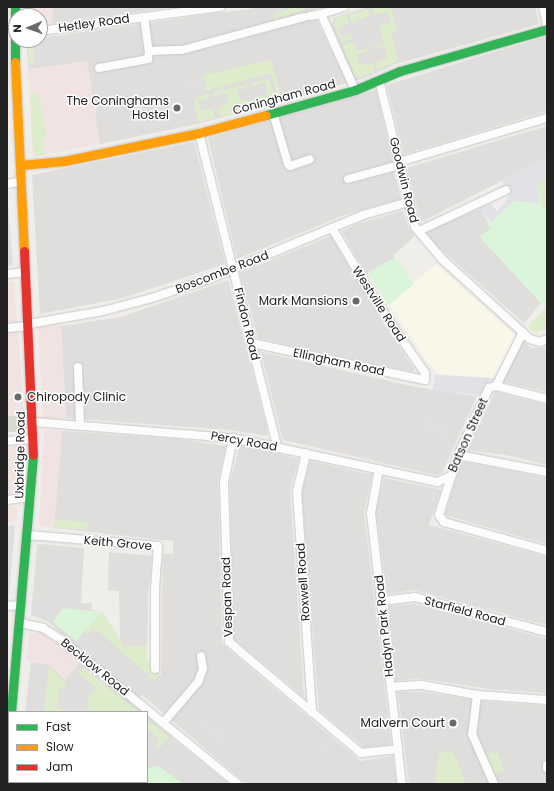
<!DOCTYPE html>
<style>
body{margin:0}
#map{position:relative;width:554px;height:791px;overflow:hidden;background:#f0eeeb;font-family:Poppins,sans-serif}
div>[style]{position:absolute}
.residential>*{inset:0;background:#dfdedc}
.commercial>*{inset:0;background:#f1e3e1;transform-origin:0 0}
.education>*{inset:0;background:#f8f7e8}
.religious>*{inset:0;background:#dededc}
.construction>*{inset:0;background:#d9d9cd;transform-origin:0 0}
.grass>*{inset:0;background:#ddeccb;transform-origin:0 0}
.park>*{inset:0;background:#daf5da}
.parking>*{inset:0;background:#e0dfde;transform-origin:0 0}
.plaza>*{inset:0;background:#e2e1e5}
.roads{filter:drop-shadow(0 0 1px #c9c8c7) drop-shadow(0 0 1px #c9c8c7)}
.street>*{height:8px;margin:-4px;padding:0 4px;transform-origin:4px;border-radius:4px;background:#fdfcfc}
.fast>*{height:9px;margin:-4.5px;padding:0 4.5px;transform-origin:4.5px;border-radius:4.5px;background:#30b455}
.slow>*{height:9px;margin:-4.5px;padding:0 4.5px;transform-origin:4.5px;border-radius:4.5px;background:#ff9f0a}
.jam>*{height:9px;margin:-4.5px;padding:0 4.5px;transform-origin:4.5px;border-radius:4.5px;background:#e5322d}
.dots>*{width:11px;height:11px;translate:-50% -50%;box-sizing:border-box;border:2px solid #fff;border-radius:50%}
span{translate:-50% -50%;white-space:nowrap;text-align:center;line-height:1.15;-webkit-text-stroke:3px #fff;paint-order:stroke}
.street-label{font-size:12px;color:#222}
.poi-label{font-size:12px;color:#222}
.right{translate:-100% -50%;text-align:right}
.left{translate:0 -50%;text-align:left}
.frame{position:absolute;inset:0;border:8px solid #222;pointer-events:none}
.legend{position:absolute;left:8px;top:711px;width:140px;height:72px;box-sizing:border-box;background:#fff;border:1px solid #a7a7a7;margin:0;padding:5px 7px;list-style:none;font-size:12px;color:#222}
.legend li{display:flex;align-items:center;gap:8px;height:20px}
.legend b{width:20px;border:1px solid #a7a7a7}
.north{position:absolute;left:8px;top:8px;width:40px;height:40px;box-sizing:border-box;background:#fff;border:1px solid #a7a7a7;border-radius:50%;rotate:268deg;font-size:11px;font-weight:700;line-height:16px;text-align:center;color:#222}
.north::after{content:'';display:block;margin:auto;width:14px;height:18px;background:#6a6968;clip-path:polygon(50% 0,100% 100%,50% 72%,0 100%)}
</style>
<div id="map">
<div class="residential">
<div style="clip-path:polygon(53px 7px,174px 7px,52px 23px)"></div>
<div style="clip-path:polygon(263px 7px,322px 7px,312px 10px,347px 83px,202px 123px,100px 144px,95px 118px,97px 105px,94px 104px,86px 61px,28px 70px,27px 40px)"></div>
<div style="clip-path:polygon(368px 7px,535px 7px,539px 24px,396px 64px,360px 80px,355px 80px,331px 24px,335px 17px)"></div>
<div style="clip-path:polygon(547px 36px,547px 111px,404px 154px,387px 85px)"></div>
<div style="clip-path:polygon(376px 90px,401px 199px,344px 215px,237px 259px,208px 138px)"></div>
<div style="clip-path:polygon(547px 126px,547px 158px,421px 222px,407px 168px)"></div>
<div style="clip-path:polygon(194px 142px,225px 264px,123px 298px,40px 314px,32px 175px)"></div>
<div style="clip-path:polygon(7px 192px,13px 265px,7px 266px)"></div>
<div style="clip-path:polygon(481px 209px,491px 228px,480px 237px,541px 303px,524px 323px,426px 236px,428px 229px)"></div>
<div style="clip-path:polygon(403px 211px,409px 229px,415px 236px,393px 256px,395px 258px,366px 274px,342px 231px,360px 223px)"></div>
<div style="clip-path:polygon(331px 236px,384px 325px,414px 368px,414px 372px,258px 338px,240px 273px)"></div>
<div style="clip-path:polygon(228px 280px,267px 428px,267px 436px,230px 430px,66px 418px,61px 326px,121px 317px)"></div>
<div style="clip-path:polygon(522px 340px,531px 348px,547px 348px,547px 392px,501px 381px)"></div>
<div style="clip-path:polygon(261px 352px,416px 387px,477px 396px,442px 473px,436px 475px,283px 440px)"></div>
<div style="clip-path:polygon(495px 392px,547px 405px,547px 465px,511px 456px,467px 450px)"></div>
<div style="clip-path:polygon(62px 431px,177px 439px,226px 446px,218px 480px,222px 644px,360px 761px,393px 756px,396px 784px,247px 784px,142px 695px,134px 704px,143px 712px,25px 712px,31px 662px,50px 665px,65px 680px,86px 654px,47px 621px,31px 615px,37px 545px,40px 544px,84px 548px,81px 603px,92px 603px,92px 610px,102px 611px,120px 640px,119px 591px,108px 590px,109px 552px,152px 556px,148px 594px,147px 660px,153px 665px,150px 669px,161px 675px,163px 554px,173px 554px,173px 541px,54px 528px)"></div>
<div style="clip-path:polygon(240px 445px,298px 459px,290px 491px,304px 697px,234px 639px,230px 483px)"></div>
<div style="clip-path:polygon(310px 461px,372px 475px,364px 512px,391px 744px,365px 748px,319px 710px,302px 492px)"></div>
<div style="clip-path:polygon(461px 461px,547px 478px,547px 544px,445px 515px)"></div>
<div style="clip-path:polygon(384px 478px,441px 490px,429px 525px,547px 557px,547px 625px,414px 590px,387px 594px,376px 510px)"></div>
<div style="clip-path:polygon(416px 604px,547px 639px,547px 693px,490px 689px,418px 678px,396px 681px,388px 606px)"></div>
<div style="clip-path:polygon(398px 692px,423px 692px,487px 702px,547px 706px,547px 784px,409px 784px)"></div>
<div style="clip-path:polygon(147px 716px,180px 745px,229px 784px,126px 784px,125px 782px,147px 782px)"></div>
</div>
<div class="commercial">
<div style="clip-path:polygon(27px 7px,53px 7px,52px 23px,40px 24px,40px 16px,26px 16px)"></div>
<div style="clip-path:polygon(87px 61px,94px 104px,97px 105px,95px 118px,100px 144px,33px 157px,28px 70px)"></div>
<div style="clip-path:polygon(7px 282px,14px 282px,17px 322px,7px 323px)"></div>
<div style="left:61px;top:326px;width:92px;height:23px;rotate:87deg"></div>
<div style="clip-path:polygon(7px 332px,18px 332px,24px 415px,7px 417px)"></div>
<div style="clip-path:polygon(47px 430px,62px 431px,54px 528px,39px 525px,44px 432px)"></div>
<div style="clip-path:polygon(18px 446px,21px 449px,18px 493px,7px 494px,7px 447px)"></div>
<div style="clip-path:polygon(7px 506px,17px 508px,17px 521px,7px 523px)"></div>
<div style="clip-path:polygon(42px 632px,82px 658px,65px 680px,50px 665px,31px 662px,27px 659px,29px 634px)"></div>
<div style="left:44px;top:782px;width:60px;height:2px"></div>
</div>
<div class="education">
<div style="clip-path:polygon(395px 258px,413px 283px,436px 264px,516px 336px,493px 378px,439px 374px,426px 360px,368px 273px)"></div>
</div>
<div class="religious">
<div style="clip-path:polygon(15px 525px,9px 595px,7px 595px,7px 526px)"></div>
</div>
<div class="construction">
<div style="left:20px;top:416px;width:16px;height:13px;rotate:90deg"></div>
</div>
<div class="grass">
<div style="clip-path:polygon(288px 7px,304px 7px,307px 9px,274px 20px,273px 14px,288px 10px)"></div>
<div style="clip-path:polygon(372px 7px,391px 7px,397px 31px,391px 33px,398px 61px,377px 70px,375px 63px,387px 58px,384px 46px,373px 49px,372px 47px,384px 44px,379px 26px,391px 23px,387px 12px,374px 14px)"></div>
<div style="clip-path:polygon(368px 9px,370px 15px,352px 23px,349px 14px)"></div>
<div style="clip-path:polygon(346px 15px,349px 24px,338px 28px,341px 37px,349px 35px,350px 32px,352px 39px,341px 42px,334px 23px,336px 18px)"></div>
<div style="clip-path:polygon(29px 40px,33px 40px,34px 63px,28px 63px)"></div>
<div style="clip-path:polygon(354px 42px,357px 51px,367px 48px,368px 51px,357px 54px,360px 65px,372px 63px,375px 72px,362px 77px,355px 75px,342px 45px)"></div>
<div style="clip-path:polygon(271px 60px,282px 99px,279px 100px,271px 73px,206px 91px,203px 75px)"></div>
<div style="clip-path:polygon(265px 79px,269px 80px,276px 102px,259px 107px,256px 98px,268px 93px,265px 83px,253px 86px,252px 83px)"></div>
<div style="clip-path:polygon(248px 84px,249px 87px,237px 91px,240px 101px,253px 99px,255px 108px,220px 117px,218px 108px,229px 103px,226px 93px,214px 96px,213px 92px)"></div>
<div style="clip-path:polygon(38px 93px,47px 137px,42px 141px,45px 155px,38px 156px,33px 153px,30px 95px)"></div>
<div style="clip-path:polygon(209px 94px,210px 97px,198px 101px,201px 111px,213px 109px,215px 118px,199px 122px,194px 105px,197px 97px)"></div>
<div style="clip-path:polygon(547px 177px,547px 208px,541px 209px,538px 189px,541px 181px)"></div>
<div style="clip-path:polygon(547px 307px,547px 329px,537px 332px,531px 330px,528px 326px)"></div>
<div style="left:55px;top:520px;width:33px;height:8px;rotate:3deg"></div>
<div style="clip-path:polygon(102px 611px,124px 647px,147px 646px,147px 660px,153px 665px,150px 669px,159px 675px,154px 680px,148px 675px,149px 673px,145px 672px,99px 632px,92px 629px,88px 634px,85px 631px)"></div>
<div style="clip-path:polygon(49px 666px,65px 684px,66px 688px,59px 688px,57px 708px,64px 709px,63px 712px,44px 712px)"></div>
<div style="clip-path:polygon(84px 668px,138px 712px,88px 712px,88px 697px,96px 688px,79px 673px)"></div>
<div style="clip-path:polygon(147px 720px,169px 737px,158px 750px,155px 747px,160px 740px,147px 728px)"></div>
<div style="clip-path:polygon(449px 750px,454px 754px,466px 784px,435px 784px,439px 754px)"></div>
<div style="clip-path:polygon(484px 752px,498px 753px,504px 771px,493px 775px)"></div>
</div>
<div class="park">
<div style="clip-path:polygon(514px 201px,539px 203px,541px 209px,547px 208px,547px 307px,540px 302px,480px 237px,491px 228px,488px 224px)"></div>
<div style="clip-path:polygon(395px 258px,414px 284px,388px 306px,368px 273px)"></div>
<div style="clip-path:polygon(63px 608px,92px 611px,102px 611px,76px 641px,53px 622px)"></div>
<div style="clip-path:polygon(158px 766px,182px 783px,147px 784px,147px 769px)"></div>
</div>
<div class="parking">
<div style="left:380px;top:31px;width:12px;height:28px;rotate:76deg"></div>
<div style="left:203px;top:75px;width:16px;height:22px;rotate:79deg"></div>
<div style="clip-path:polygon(92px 165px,92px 171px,72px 175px,71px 170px)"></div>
<div style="clip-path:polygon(357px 167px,362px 186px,350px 189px,346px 177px,348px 169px)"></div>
<div style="clip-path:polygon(521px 342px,526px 346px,523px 358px,520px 364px,511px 363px)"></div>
<div style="left:424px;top:412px;width:34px;height:21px;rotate:24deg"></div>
<div style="left:59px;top:688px;width:7px;height:21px"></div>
<div style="left:204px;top:710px;width:40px;height:20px;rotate:41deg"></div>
<div style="left:324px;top:736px;width:16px;height:24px;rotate:43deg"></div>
</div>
<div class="plaza">
<div style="clip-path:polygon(547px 158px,547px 177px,541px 181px,538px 189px,539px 203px,514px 201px,491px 222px,479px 207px,490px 204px,497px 211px,505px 203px,508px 194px,502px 181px)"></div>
<div style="clip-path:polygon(435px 375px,493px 378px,497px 379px,486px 385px,479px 397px,472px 394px,433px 390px)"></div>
</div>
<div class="roads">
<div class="street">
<div style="left:344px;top:7px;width:24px;rotate:163deg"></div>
<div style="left:321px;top:14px;width:83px;rotate:65.9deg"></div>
<div style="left:543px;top:7px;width:17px;rotate:77deg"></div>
<div style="left:310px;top:16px;width:11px;rotate:-10deg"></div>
<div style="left:144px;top:17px;width:34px;rotate:82deg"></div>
<div style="left:149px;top:51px;width:33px;rotate:-2deg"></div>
<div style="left:182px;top:50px;width:126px;rotate:-15.1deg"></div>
<div style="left:40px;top:31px;width:182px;rotate:-7.6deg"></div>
<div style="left:99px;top:68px;width:50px;rotate:-10.4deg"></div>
<div style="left:148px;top:59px;width:8px;rotate:-83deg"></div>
<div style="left:379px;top:80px;width:151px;rotate:76.2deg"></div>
<div style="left:415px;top:227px;width:42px;rotate:49.8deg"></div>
<div style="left:442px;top:259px;width:119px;rotate:42.3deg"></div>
<div style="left:530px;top:339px;width:10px;rotate:17deg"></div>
<div style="left:540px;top:342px;width:8px;rotate:-23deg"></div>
<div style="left:273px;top:113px;width:53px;rotate:73.6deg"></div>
<div style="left:288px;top:164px;width:3px;rotate:45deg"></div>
<div style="left:290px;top:166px;width:21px;rotate:-19deg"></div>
<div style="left:199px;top:133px;width:323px;rotate:76deg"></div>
<div style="left:399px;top:162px;width:154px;rotate:-16.6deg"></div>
<div style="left:348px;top:179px;width:54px;rotate:-15.1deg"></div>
<div style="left:7px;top:184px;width:15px;rotate:-11deg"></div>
<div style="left:419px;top:231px;width:96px;rotate:-25.2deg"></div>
<div style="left:7px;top:274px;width:19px;rotate:-6deg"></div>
<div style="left:29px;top:324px;width:75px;rotate:-10deg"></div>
<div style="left:103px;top:311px;width:51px;rotate:-14.9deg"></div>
<div style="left:152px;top:298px;width:62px;rotate:-18.7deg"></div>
<div style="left:211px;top:278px;width:165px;rotate:-22.5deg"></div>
<div style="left:363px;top:215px;width:48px;rotate:-15.8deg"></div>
<div style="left:7px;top:328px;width:22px;rotate:-5deg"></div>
<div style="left:252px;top:343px;width:177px;rotate:12.1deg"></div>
<div style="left:425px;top:380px;width:7px;rotate:-90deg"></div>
<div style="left:425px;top:373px;width:88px;rotate:-124.4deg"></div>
<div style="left:375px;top:300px;width:84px;rotate:-120.8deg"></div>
<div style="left:78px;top:367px;width:58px;rotate:88deg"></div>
<div style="left:496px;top:386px;width:60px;rotate:-63.4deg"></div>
<div style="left:547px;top:399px;width:53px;rotate:-165.7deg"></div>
<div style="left:496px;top:386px;width:7px;rotate:164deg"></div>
<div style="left:489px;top:388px;width:74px;rotate:114.8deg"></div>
<div style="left:458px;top:455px;width:63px;rotate:107.6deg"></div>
<div style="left:439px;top:515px;width:9px;rotate:54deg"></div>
<div style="left:444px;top:522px;width:107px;rotate:15.7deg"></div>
<div style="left:33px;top:422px;width:201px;rotate:4.6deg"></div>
<div style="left:233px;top:438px;width:209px;rotate:12.2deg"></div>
<div style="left:437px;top:482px;width:13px;rotate:-23deg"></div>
<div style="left:233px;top:438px;width:45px;rotate:101.6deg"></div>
<div style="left:224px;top:482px;width:160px;rotate:88.2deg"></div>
<div style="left:229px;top:642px;width:172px;rotate:40.1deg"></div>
<div style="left:361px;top:753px;width:37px;rotate:-6deg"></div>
<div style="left:7px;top:441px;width:27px;rotate:-4deg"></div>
<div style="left:306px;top:453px;width:39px;rotate:103deg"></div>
<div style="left:297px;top:491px;width:222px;rotate:86.1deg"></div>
<div style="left:458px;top:455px;width:91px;rotate:10.8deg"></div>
<div style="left:379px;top:469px;width:45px;rotate:100.3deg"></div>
<div style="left:371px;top:513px;width:273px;rotate:83.5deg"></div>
<div style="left:7px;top:500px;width:24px;rotate:-7deg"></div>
<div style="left:28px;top:535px;width:130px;rotate:4.8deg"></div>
<div style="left:158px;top:546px;width:43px;rotate:94deg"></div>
<div style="left:155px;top:589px;width:80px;rotate:90deg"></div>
<div style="left:382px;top:601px;width:33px;rotate:-7deg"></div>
<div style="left:415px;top:597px;width:137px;rotate:14.9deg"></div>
<div style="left:7px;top:606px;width:14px;rotate:-4deg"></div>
<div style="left:20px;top:623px;width:24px;rotate:12deg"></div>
<div style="left:43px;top:628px;width:24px;rotate:33deg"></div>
<div style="left:63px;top:641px;width:226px;rotate:39.3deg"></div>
<div style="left:391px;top:687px;width:31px;rotate:-4deg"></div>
<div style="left:422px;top:685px;width:56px;rotate:10.3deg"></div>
<div style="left:477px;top:695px;width:70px;rotate:4.1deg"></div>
<div style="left:477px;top:695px;width:39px;rotate:97deg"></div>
<div style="left:472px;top:734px;width:55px;rotate:66.3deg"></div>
<div style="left:163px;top:723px;width:54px;rotate:-49.5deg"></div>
<div style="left:198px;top:682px;width:14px;rotate:-69deg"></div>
<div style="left:203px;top:669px;width:13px;rotate:-99deg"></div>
<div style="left:547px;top:765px;width:3px;rotate:90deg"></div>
<div style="left:116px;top:782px;width:3px;rotate:45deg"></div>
</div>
<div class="fast">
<div style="left:15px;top:7px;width:55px;rotate:90deg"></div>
<div style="left:266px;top:115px;width:92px;rotate:-15.7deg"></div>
<div style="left:355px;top:90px;width:49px;rotate:-22.9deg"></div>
<div style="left:400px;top:71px;width:153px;rotate:-15.9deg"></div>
<div style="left:11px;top:712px;width:258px;rotate:-85.1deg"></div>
<div style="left:7px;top:749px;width:21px;rotate:-85deg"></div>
</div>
<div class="slow">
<div style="left:15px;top:62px;width:189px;rotate:87.3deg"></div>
<div style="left:21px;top:165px;width:43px;rotate:-5.3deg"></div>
<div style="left:64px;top:161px;width:138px;rotate:-11.7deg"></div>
<div style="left:199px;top:133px;width:69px;rotate:-15deg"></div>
</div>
<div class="jam">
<div style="left:24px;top:251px;width:204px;rotate:87.5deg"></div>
</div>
</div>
<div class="dots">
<div style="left:177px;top:108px;background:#6a6968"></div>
<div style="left:356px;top:301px;background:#6a6968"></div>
<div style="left:18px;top:397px;background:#6a6968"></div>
<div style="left:453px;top:723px;background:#6a6968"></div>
</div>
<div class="street-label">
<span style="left:94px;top:23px;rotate:-8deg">Hetley Road</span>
<span style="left:284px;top:97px;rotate:-15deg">Coningham Road</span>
<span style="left:404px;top:180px;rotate:76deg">Goodwin Road</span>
<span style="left:222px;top:272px;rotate:-21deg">Boscombe Road</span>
<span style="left:379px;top:304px;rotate:57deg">Westville Road</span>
<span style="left:247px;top:324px;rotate:76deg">Findon Road</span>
<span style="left:339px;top:362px;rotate:12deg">Ellingham Road</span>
<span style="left:468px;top:435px;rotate:-66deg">Batson Street</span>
<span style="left:244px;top:441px;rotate:10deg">Percy Road</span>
<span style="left:20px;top:455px;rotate:-89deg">Uxbridge Road</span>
<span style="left:118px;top:543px;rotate:5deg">Keith Grove</span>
<span style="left:303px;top:582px;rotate:-94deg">Roxwell Road</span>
<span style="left:227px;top:597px;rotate:-92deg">Vespan Road</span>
<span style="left:465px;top:611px;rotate:15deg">Starfield Road</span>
<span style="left:384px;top:626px;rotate:-96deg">Hadyn Park Road</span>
<span style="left:95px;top:667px;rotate:39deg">Becklow Road</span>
</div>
<div class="poi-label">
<span class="right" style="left:169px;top:108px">The Coninghams<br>Hostel</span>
<span class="right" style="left:348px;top:301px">Mark Mansions</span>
<span class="left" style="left:27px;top:397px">Chiropody Clinic</span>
<span class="right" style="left:445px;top:723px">Malvern Court</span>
</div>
<div class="frame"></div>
<ul class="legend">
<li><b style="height:5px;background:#30b455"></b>Fast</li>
<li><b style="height:5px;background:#ff9f0a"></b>Slow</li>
<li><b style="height:5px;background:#e5322d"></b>Jam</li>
</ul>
<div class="north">N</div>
</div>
